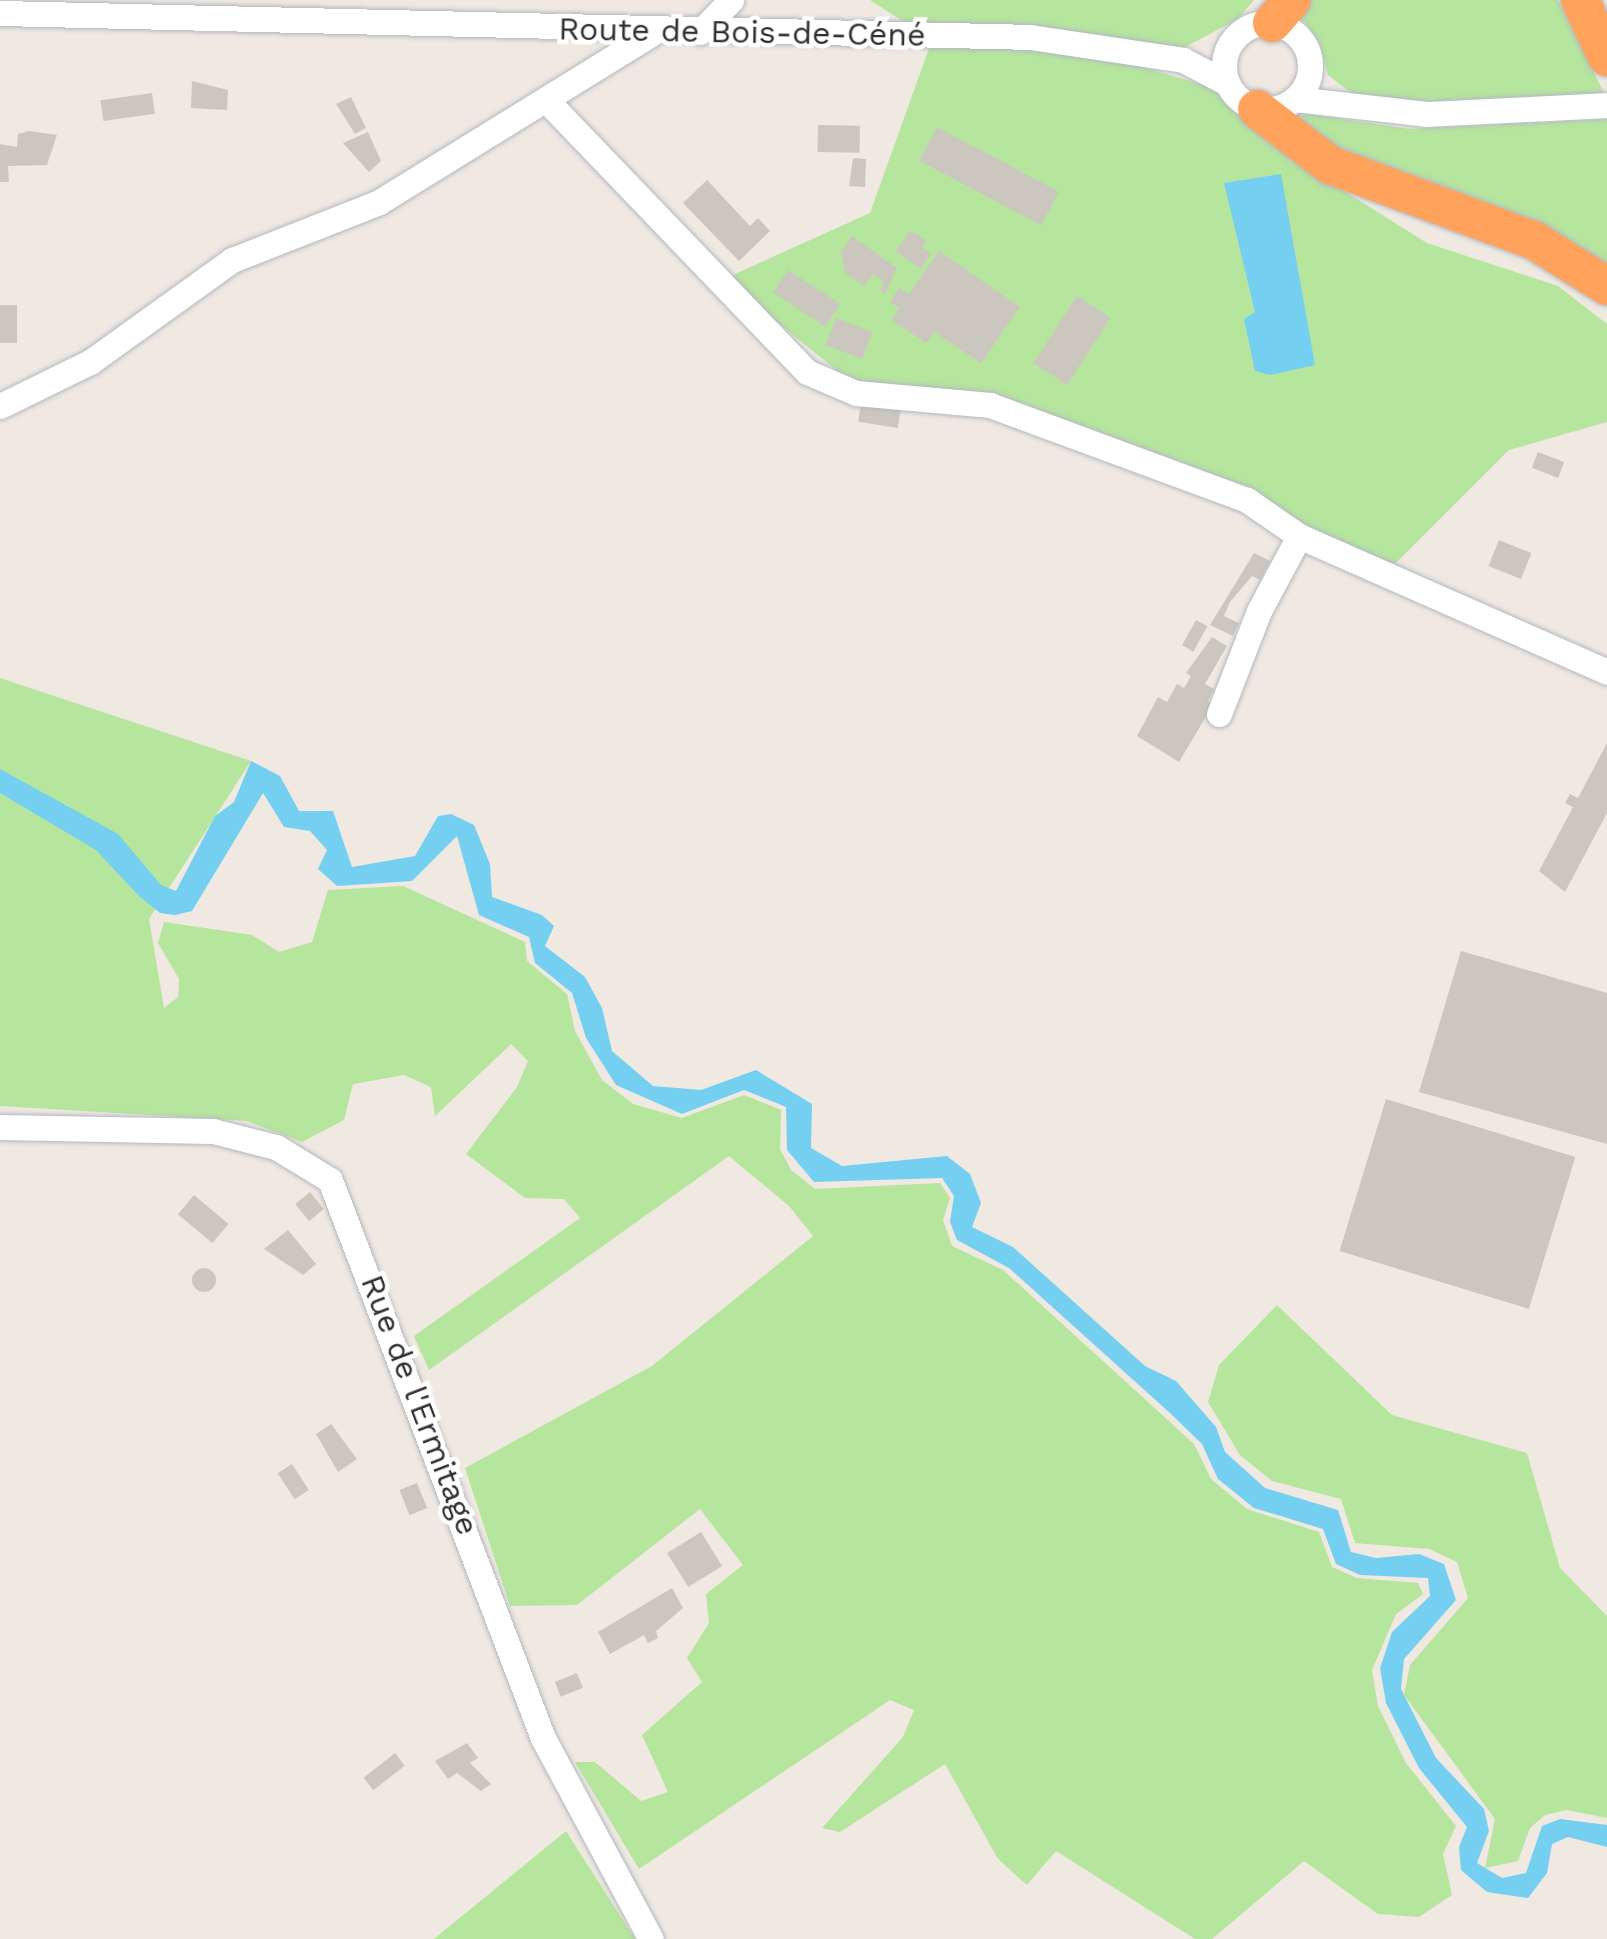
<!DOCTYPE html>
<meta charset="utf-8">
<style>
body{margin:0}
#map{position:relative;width:1607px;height:1939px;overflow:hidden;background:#efe9e1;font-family:"Work Sans",sans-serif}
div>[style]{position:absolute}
.green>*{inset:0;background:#b6e59e}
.water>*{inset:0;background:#75cff0}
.building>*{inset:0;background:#cbc7bf;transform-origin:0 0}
.round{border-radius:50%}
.roads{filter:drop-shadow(0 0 2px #b4b7c1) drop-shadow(0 0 2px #b4b7c1)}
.minor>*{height:25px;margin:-12.5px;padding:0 12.5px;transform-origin:12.5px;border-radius:12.5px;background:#fff}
.minor>.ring{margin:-12.5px;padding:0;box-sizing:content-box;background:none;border:25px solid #fff;border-radius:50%}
.highway>*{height:38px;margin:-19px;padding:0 19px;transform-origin:19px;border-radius:19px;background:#ffa35c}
span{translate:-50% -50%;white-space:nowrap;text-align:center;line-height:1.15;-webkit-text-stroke:9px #fff;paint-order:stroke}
.street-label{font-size:32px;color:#2e2e2e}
</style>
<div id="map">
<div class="green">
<div style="clip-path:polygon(870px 0,1254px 0,1238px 19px,1146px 68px,1210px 87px,1309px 169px,1427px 243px,1558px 286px,1607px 324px,1607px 422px,1509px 450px,1385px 574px,1038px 413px,851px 382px,724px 279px,870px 213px,932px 40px)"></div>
<div style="clip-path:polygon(1304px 0,1558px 0,1604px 93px,1454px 103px,1356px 97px,1328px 75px,1319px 42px,1298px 13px)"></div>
<div style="clip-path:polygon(1307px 114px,1410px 129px,1607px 119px,1607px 271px,1374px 175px,1283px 119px)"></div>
<div style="clip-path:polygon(0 678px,251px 761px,149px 919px,164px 1008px,178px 997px,179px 979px,158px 943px,164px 922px,252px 935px,279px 952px,312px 942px,328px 890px,403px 886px,525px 942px,527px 961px,567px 994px,575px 1031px,602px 1080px,633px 1104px,682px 1118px,744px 1095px,781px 1110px,780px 1149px,791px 1170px,815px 1189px,940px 1183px,950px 1198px,943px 1220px,952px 1246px,1003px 1270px,1194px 1444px,1211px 1479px,1247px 1509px,1319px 1532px,1332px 1567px,1357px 1578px,1418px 1583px,1423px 1594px,1396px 1614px,1372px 1670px,1378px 1706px,1406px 1763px,1456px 1826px,1443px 1854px,1452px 1895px,1419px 1917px,1378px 1914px,1304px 1861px,1212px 1939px,1195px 1939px,1056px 1851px,1027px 1885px,998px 1859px,945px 1764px,840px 1832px,822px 1828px,903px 1737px,914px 1710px,890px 1700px,639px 1869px,575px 1762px,595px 1762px,641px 1801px,668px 1792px,642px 1735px,702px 1682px,687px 1658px,709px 1623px,706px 1594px,743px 1565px,700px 1509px,577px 1605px,510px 1606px,465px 1468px,652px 1366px,813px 1236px,789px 1206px,729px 1156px,429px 1370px,414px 1336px,580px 1218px,564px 1199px,525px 1198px,466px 1154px,517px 1087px,528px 1061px,511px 1044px,435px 1116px,431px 1087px,404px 1075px,353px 1084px,344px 1120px,302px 1142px,247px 1121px,0 1106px)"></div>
<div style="clip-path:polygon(1277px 1305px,1392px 1415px,1527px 1453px,1560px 1568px,1607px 1616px,1607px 1818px,1567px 1810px,1545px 1815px,1530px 1828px,1518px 1861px,1485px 1868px,1495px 1819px,1404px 1695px,1410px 1665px,1468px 1598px,1457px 1562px,1429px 1549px,1355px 1543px,1341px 1499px,1272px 1481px,1240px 1455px,1208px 1402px,1219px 1365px)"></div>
<div style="clip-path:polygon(566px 1831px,635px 1939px,434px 1939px)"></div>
</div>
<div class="water">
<div style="clip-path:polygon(1281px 174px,1315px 365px,1270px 375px,1255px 371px,1244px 319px,1255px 312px,1224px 183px)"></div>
<div style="clip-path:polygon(251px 761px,280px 776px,299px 811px,333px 811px,352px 867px,415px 856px,438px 816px,451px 814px,474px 825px,490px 864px,492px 897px,542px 915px,554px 926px,545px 946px,585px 977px,602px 1008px,612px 1051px,653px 1086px,701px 1090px,756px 1070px,812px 1104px,811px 1148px,842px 1166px,947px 1156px,970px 1174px,981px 1203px,972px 1227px,1013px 1247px,1145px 1366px,1176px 1381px,1216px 1427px,1225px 1452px,1265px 1488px,1338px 1510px,1351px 1552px,1376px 1558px,1419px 1554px,1444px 1564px,1456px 1600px,1404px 1659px,1401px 1689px,1436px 1758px,1484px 1809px,1489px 1831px,1477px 1863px,1502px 1878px,1526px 1873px,1542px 1826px,1560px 1819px,1607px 1825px,1607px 1847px,1568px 1837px,1552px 1844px,1547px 1873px,1528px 1898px,1487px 1892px,1461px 1870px,1459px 1847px,1467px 1827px,1419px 1768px,1386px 1703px,1380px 1668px,1392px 1632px,1430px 1596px,1428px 1578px,1360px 1575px,1336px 1564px,1323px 1529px,1254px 1508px,1218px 1479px,1202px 1444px,1170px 1413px,1009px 1268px,957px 1240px,950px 1222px,954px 1196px,942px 1178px,814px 1182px,787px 1150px,786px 1107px,744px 1090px,682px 1114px,616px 1085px,586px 1038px,572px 993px,535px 963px,529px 937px,479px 915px,457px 836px,412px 881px,337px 886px,318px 869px,327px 850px,310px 831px,284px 827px,263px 793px,192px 911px,175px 915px,160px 913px,139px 896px,96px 850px,0 793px,0 769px,118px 834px,161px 885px,176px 891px,215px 816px,234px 802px)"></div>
</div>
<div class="building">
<div style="clip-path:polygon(192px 81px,228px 90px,227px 110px,191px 108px)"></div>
<div style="left:152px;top:93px;width:21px;height:52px;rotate:82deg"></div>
<div style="clip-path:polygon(351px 97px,366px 128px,355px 134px,336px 104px)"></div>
<div style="left:818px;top:125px;width:42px;height:27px;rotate:1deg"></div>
<div style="left:937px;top:127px;width:138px;height:38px;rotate:28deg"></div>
<div style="clip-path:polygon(29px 131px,57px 135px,47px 165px,8px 166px,9px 182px,0 182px,0 144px,17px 147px,18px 134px)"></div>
<div style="clip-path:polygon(368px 132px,381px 161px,369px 172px,343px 143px)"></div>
<div style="clip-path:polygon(853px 158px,866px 159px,865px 187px,849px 186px)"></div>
<div style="clip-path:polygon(707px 180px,750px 226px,758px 218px,770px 231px,739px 261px,683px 203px)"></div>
<div style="clip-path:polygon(910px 231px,927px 241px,922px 247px,931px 253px,921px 269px,896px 251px)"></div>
<div style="clip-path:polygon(852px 236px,897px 268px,885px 294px,880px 290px,884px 282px,873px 274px,864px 286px,845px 273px,841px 252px)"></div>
<div style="clip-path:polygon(939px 251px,1020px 307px,981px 363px,934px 332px,926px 343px,892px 320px,899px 308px,890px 302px,899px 288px,909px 294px)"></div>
<div style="left:788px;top:270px;width:62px;height:27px;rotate:33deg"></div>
<div style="left:1077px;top:296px;width:40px;height:80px;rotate:33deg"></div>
<div style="left:0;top:305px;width:17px;height:38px"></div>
<div style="left:836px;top:318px;width:39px;height:29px;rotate:21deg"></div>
<div style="left:861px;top:404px;width:40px;height:18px;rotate:9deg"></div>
<div style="left:1538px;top:452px;width:28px;height:17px;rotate:21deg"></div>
<div style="left:1499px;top:540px;width:35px;height:28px;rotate:22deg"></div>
<div style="clip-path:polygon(1254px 553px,1270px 561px,1260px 580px,1252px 576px,1230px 602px,1224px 616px,1239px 623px,1233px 636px,1210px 625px)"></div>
<div style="left:1196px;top:620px;width:13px;height:29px;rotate:29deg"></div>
<div style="clip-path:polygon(1212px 637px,1227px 646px,1205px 684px,1214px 689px,1208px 701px,1213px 705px,1179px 762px,1137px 736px,1158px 697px,1167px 702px,1177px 684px,1184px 688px,1191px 676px,1186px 673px)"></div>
<div style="clip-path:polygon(1607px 743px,1607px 813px,1565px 892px,1539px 871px,1573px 807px,1565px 803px,1570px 794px,1578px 798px)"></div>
<div style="clip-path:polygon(1461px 951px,1607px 993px,1607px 1144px,1419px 1092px)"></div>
<div style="left:1386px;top:1099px;width:198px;height:159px;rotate:17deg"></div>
<div style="left:310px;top:1192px;width:22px;height:19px;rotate:51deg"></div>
<div style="left:194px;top:1195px;width:45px;height:25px;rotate:40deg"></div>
<div style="clip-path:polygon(288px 1230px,316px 1264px,303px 1275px,264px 1249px)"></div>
<div class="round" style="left:192px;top:1268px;width:24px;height:24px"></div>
<div style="clip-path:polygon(331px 1424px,357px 1459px,338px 1472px,316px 1434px)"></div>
<div style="left:292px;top:1464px;width:31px;height:17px;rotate:57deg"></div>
<div style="left:417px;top:1483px;width:27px;height:19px;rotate:68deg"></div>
<div style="left:701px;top:1532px;width:40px;height:40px;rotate:58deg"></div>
<div style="clip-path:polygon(672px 1588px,683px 1608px,656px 1631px,658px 1638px,648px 1643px,644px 1635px,610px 1654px,598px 1632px)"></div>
<div style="left:577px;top:1673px;width:16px;height:24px;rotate:68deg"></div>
<div style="clip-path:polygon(467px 1743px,478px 1758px,470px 1763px,491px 1784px,481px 1791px,457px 1773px,448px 1779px,435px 1761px)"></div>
<div style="left:395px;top:1753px;width:16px;height:40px;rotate:52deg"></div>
</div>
<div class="roads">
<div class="minor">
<div style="left:0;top:13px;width:1030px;rotate:1.33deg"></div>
<div style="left:1030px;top:37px;width:155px;rotate:8.5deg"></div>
<div style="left:1183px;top:60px;width:50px;rotate:27.6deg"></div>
<div class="ring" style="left:1224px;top:23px;width:61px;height:61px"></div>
<div style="left:700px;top:32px;width:45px;rotate:-45.9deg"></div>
<div style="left:1295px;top:99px;width:132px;rotate:6.5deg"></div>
<div style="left:1426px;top:114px;width:181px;rotate:-2.8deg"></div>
<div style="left:548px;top:102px;width:374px;rotate:46.2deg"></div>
<div style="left:807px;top:372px;width:53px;rotate:23.2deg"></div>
<div style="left:856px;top:393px;width:135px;rotate:5.1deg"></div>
<div style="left:990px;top:405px;width:274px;rotate:20.3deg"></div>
<div style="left:1247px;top:500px;width:63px;rotate:34.7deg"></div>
<div style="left:1299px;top:536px;width:337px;rotate:23.8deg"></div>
<div style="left:0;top:406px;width:100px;rotate:-26.1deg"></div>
<div style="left:90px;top:362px;width:175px;rotate:-35.7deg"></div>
<div style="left:232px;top:260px;width:158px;rotate:-21.5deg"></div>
<div style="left:379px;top:202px;width:327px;rotate:-31.7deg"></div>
<div style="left:1219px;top:714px;width:110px;rotate:-68.8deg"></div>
<div style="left:1259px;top:611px;width:85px;rotate:-61.9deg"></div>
<div style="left:0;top:1127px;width:213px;rotate:1.1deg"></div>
<div style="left:213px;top:1131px;width:65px;rotate:14.3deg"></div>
<div style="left:276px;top:1147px;width:63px;rotate:31.4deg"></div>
<div style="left:330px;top:1180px;width:597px;rotate:69.11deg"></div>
<div style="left:543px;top:1738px;width:228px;rotate:61.8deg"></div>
</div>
<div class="highway">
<div style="left:1580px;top:0;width:63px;rotate:64.7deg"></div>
<div style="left:1272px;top:23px;width:30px;rotate:-49deg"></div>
<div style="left:1257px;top:109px;width:92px;rotate:37.5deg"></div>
<div style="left:1330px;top:165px;width:219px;rotate:20.3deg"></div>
<div style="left:1535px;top:241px;width:85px;rotate:32deg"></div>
</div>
</div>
<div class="street-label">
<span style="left:742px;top:32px;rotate:1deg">Route de Bois-de-Céné</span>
<span style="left:420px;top:1405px;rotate:69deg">Rue de l'Ermitage</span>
</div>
</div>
